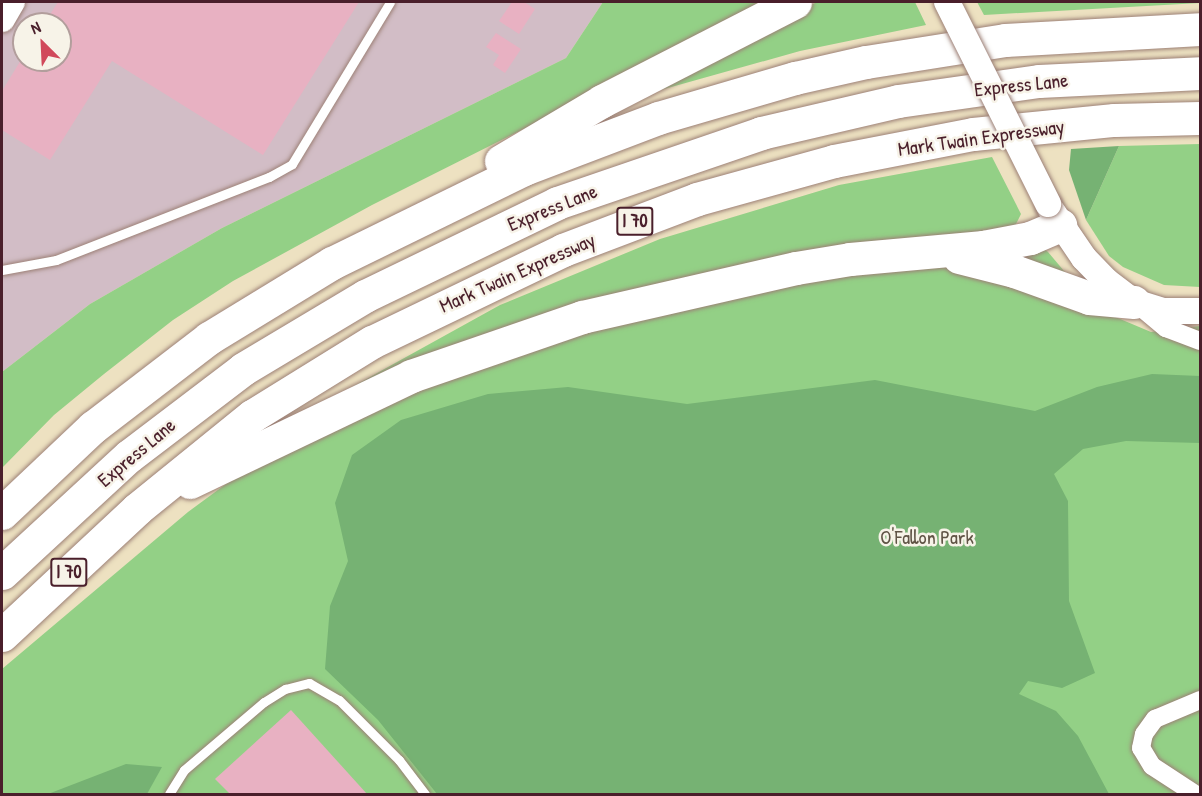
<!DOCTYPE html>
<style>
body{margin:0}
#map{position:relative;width:1202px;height:796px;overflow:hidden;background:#ede1c1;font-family:"Patrick Hand",sans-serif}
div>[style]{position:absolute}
.industrial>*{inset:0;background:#d2bdc6}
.green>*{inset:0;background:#93d086}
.forest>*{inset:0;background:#76b273}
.building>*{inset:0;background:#e8b1c2}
.roads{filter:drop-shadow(0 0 2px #9c8076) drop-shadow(0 0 2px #9c8076)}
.lane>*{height:9px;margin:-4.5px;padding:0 4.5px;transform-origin:4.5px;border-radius:4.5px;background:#fff}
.street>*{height:18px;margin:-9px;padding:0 9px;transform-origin:9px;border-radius:9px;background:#fff}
.secondary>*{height:26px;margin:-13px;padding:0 13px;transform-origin:13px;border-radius:13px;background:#fff}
.highway>*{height:33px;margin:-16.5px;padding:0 16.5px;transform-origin:16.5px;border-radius:16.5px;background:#fff}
.bridges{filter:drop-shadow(0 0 2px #9c8076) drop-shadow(0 0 2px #9c8076)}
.secondary-bridge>*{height:26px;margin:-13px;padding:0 13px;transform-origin:13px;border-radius:13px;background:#fff}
span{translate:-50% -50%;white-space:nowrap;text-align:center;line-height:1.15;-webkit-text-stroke:5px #f7f3e8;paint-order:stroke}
.shield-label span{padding:2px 4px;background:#f7f3e8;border:2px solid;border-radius:4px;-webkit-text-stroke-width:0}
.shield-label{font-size:18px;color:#4a1f2b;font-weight:700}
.street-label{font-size:20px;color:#4a1f2b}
.park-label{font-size:20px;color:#605446}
.frame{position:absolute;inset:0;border:3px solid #4a1f2b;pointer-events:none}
.north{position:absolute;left:12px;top:12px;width:60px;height:60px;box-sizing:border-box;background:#f7f3e8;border:2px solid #b29e9c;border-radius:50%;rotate:336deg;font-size:16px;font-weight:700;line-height:24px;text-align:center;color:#4a1f2b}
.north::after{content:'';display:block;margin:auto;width:21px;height:27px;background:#d1495b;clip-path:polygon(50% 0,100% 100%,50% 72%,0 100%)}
</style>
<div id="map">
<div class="industrial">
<div style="clip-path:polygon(evenodd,2px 2px,603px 2px,566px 58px,222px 228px,90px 304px,2px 372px,2px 2px,24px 24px,60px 24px,60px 60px,24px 60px,24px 24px)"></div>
</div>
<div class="green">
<div style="clip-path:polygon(603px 2px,777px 2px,372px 205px,233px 281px,173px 320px,104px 374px,54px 415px,2px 468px,2px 372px,90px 304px,222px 228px,566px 58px)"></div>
<div style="clip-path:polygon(817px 2px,915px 2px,926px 25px,800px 51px,625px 100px)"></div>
<div style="clip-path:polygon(977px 2px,1200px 2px,1200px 3px,984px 15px)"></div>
<div style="clip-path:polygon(1200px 144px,1200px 287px,1164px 285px,1123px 267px,1109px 256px,1086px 220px,1119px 146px)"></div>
<div style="clip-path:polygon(992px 157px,1021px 214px,1014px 228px,848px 252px,323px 403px,500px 305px,660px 239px,839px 185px)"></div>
<div style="clip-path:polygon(1042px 247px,1048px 252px,1075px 284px,997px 257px)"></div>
<div style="clip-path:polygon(882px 266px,957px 266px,1094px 308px,1151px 332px,1200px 326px,1200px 794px,2px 794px,2px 669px,188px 512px,241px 473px,355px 413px,571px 328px)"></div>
</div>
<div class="forest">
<div style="clip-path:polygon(1119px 146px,1086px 220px,1069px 170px,1071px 149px)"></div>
<div style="clip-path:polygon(1152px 374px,1200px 376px,1200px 443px,1126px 441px,1083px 449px,1054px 474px,1068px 501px,1069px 601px,1095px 673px,1062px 688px,1028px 681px,1019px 694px,1056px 711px,1078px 736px,1109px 794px,437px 794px,378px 720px,325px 669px,330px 606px,348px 561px,335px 503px,352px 455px,401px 420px,488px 394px,568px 387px,687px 404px,875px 380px,1035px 411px,1097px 387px)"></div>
<div style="clip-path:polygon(126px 764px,162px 767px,147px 794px,48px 794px)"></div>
</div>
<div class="building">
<div style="clip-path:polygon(58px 2px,359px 2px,263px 155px,112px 61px,50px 160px,2px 130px,2px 91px,24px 55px,24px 60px,60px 60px,60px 24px,44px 24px)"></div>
<div style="clip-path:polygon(512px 2px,524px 2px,535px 9px,519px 34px,499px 21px)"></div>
<div style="clip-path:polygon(496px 33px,521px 49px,505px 73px,493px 65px,499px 55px,486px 47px)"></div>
<div style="clip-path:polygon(291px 710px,367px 794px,230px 794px,215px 779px)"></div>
</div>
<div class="roads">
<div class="lane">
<div style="left:2px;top:270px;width:55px;rotate:-10.5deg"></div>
<div style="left:56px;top:260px;width:229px;rotate:-21.3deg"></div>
<div style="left:269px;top:177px;width:26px;rotate:-29deg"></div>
<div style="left:292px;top:164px;width:189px;rotate:-58.8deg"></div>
<div style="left:169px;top:794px;width:28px;rotate:-58deg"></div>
<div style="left:184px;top:770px;width:105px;rotate:-40.4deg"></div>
<div style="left:264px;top:702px;width:25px;rotate:-32deg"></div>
<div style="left:285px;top:689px;width:25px;rotate:-14deg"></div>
<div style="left:309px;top:683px;width:34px;rotate:30deg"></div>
<div style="left:339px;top:700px;width:85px;rotate:45deg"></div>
<div style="left:399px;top:760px;width:43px;rotate:52.6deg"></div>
</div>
<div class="street">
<div style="left:1143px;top:309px;width:30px;rotate:40deg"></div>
<div style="left:1166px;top:328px;width:36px;rotate:21deg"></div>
<div style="left:1195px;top:794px;width:51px;rotate:-146.9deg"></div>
<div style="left:1152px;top:766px;width:21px;rotate:-121deg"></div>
<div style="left:1141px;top:748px;width:14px;rotate:-78deg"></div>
<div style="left:1144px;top:734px;width:19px;rotate:-54deg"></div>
<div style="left:1155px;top:719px;width:49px;rotate:-22.9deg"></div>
</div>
<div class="secondary">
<div style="left:2px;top:19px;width:20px;rotate:-60deg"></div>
<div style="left:1050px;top:208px;width:60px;rotate:55.8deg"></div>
<div style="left:1084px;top:258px;width:32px;rotate:46deg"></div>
<div style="left:1106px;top:281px;width:35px;rotate:37deg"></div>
<div style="left:1134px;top:302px;width:31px;rotate:17deg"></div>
<div style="left:1164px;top:311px;width:36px"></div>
</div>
<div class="highway">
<div style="left:501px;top:161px;width:117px;rotate:-30.7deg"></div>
<div style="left:602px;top:101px;width:217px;rotate:-27.2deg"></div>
<div style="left:959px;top:257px;width:57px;rotate:14.3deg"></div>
<div style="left:1014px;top:271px;width:80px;rotate:19.8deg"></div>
<div style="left:1089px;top:298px;width:45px;rotate:5.1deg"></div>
<div style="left:190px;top:482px;width:245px;rotate:-25.6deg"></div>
<div style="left:411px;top:376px;width:181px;rotate:-19deg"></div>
<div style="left:582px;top:317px;width:220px;rotate:-12.9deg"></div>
<div style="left:796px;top:268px;width:55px;rotate:-9.5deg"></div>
<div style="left:850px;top:259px;width:134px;rotate:-5.2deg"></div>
<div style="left:983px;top:247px;width:48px;rotate:-10.8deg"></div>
<div style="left:1030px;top:238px;width:33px;rotate:-23deg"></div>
<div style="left:2px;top:513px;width:125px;rotate:-43.4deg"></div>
<div style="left:93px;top:427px;width:146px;rotate:-37.5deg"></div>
<div style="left:209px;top:338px;width:144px;rotate:-31.4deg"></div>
<div style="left:332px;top:263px;width:214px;rotate:-26.1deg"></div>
<div style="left:524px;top:169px;width:143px;rotate:-20.8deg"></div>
<div style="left:658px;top:118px;width:143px;rotate:-16.3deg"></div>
<div style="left:795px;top:78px;width:73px;rotate:-12.7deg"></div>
<div style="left:866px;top:62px;width:141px;rotate:-9deg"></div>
<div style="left:1005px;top:40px;width:195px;rotate:-3.2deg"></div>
<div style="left:2px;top:573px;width:173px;rotate:-42.7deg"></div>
<div style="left:129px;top:456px;width:143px;rotate:-37.3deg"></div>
<div style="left:243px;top:369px;width:142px;rotate:-30.9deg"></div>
<div style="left:365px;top:296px;width:213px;rotate:-25.8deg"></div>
<div style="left:557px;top:203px;width:216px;rotate:-18.9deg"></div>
<div style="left:761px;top:133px;width:141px;rotate:-13.1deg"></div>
<div style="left:898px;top:101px;width:142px;rotate:-8.1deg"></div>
<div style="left:1039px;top:81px;width:161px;rotate:-2.8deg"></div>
<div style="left:2px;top:635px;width:185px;rotate:-43deg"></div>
<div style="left:137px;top:509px;width:148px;rotate:-39deg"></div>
<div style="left:252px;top:416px;width:141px;rotate:-31.7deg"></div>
<div style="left:372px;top:342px;width:212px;rotate:-25.7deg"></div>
<div style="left:563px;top:250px;width:143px;rotate:-20.8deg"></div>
<div style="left:697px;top:199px;width:142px;rotate:-15.5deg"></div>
<div style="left:834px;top:161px;width:142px;rotate:-11deg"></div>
<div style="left:973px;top:134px;width:142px;rotate:-5.7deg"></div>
<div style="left:1114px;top:120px;width:86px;rotate:-1.3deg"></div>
</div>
</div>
<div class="bridges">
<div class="secondary-bridge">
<div style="left:947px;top:2px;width:226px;rotate:63.4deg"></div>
</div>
</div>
<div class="shield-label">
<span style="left:635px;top:221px">I 70</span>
<span style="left:69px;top:572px">I 70</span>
</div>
<div class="street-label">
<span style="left:1021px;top:84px;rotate:-6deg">Express Lane</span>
<span style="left:981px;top:137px;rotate:-8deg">Mark Twain Expressway</span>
<span style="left:552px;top:207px;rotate:-22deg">Express Lane</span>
<span style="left:517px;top:272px;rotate:-24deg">Mark Twain Expressway</span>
<span style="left:136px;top:452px;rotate:-40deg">Express Lane</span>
</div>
<div class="park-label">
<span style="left:927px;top:536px">O'Fallon Park</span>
</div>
<div class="frame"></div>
<div class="north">N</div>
</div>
